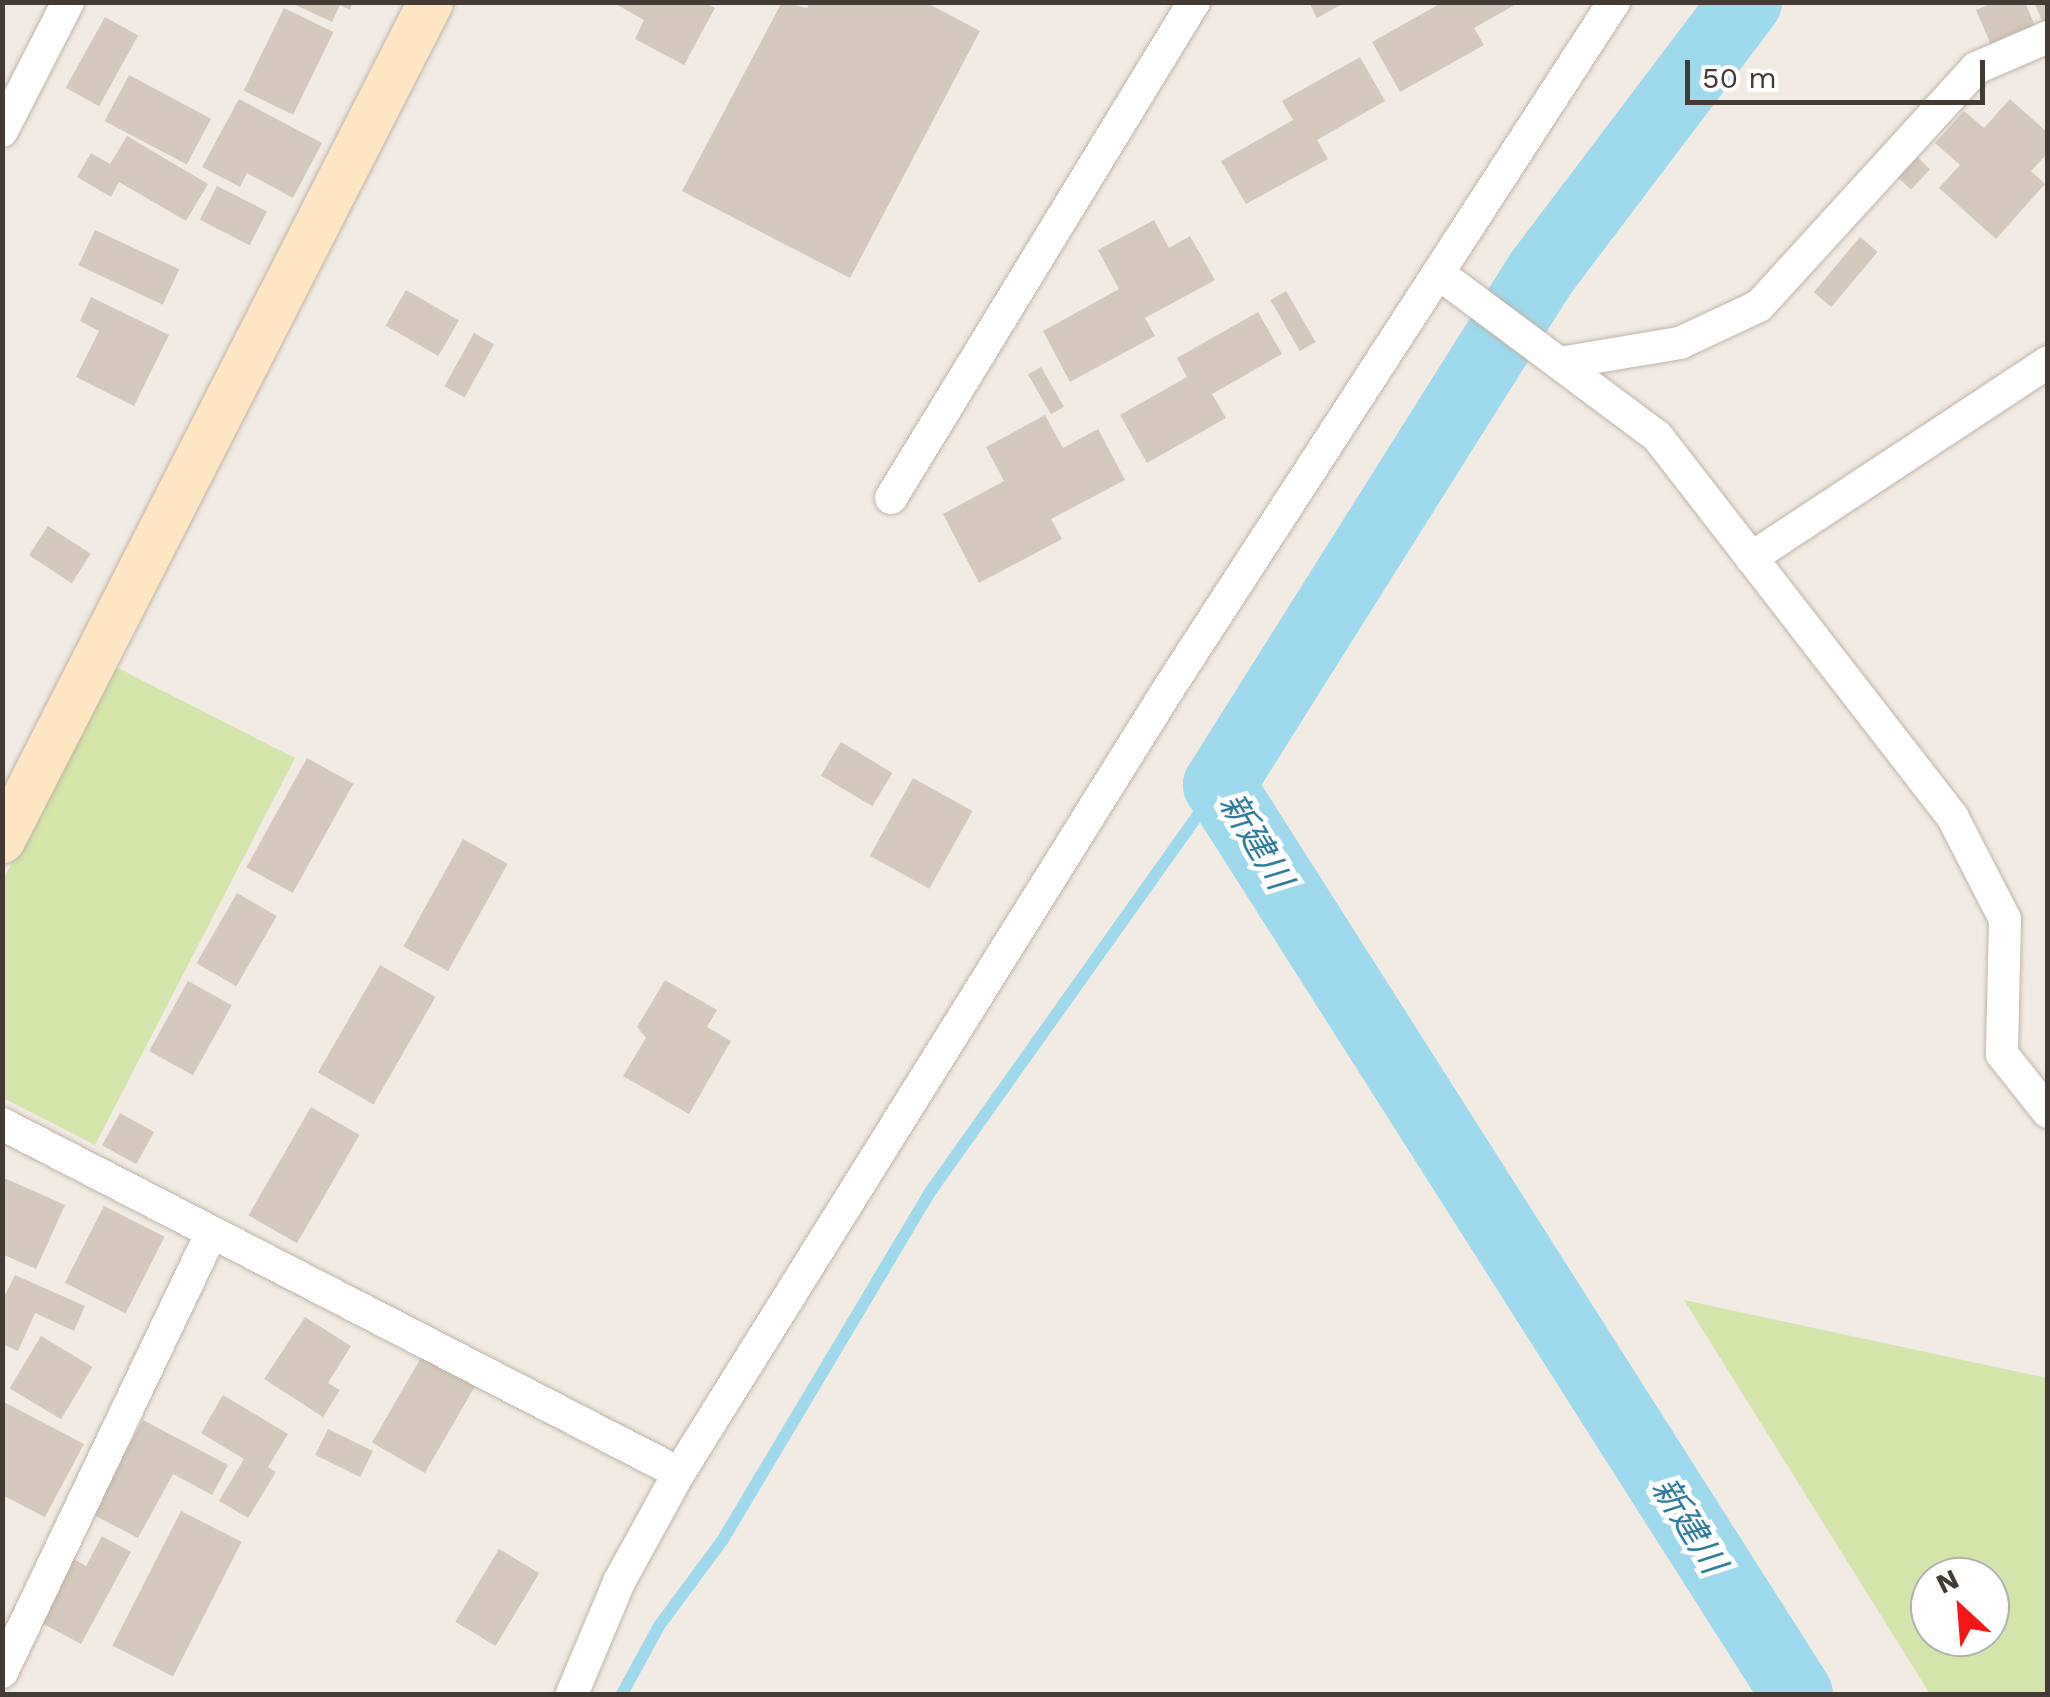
<!DOCTYPE html>
<meta charset="utf-8">
<style>
body{margin:0}
#map{position:relative;width:2050px;height:1697px;overflow:hidden;background:#f1ebe3;font-family:"Work Sans","Noto Sans JP",sans-serif}
div>[style]{position:absolute}
.green>*{inset:0;background:#d4e5ac}
.stream>*{height:12px;margin:-6px;padding:0 6px;transform-origin:6px;border-radius:6px;background:#9fd9ee}
.river>*{height:72px;margin:-36px;padding:0 36px;transform-origin:36px;border-radius:36px;background:#9fd9ee}
.building>*{inset:0;background:#d5c8bc;transform-origin:0 0}
.roads{filter:drop-shadow(0 0 2px #bfb4a9) drop-shadow(0 0 2px #bfb4a9)}
.street>*{height:32px;margin:-16px;padding:0 16px;transform-origin:16px;border-radius:16px;background:#fff}
.secondary>*{height:45px;margin:-22.5px;padding:0 22.5px;transform-origin:22.5px;border-radius:22.5px;background:#fde6c1}
span{translate:-50% -50%;white-space:nowrap;text-align:center;line-height:1.15;-webkit-text-stroke:9px #fff;paint-order:stroke}
.water-label{font-size:35px;color:#2d7d9c;font-style:italic}
.frame{position:absolute;inset:0;border:5px solid #433b33;pointer-events:none}
.north{position:absolute;left:1910px;top:1557px;width:100px;height:100px;box-sizing:border-box;background:#fff;border:2px solid #b4b1ad;border-radius:50%;rotate:334deg;font-size:28px;font-weight:700;line-height:40px;text-align:center;color:#433b33}
.north::after{content:'';display:block;margin:auto;width:35px;height:45px;background:#f61616;clip-path:polygon(50% 0,100% 100%,50% 72%,0 100%)}
.scale{position:absolute;left:1685px;top:60px;width:300px;height:45px;box-sizing:border-box;border:5px solid #433b33;border-top:0;padding-left:12px;font-size:30px;line-height:35px;white-space:nowrap;color:#433b33;-webkit-text-stroke:8px #fff;paint-order:stroke}
</style>
<div id="map">
<div class="green">
<div style="clip-path:polygon(112px 665px,295px 758px,95px 1145px,3px 1098px,2px 882px)"></div>
<div style="clip-path:polygon(evenodd,1684px 1300px,2047px 1378px,2047px 1694px,1930px 1694px,1684px 1300px,1930px 1577px,1990px 1577px,1990px 1637px,1930px 1637px,1930px 1577px)"></div>
</div>
<div class="stream">
<div style="left:622px;top:1694px;width:77px;rotate:-61.4deg"></div>
<div style="left:659px;top:1626px;width:106px;rotate:-53.5deg"></div>
<div style="left:722px;top:1541px;width:406px;rotate:-59.2deg"></div>
<div style="left:930px;top:1192px;width:499px;rotate:-54.6deg"></div>
</div>
<div class="river">
<div style="left:1746px;top:2px;width:340px;rotate:127.1deg"></div>
<div style="left:1541px;top:273px;width:605px;rotate:122.17deg"></div>
<div style="left:1219px;top:785px;width:1077px;rotate:57.55deg"></div>
</div>
<div class="building">
<div style="clip-path:polygon(289px 2px,353px 2px,350px 10px,340px 5px,332px 22px)"></div>
<div style="clip-path:polygon(612px 2px,705px 2px,715px 8px,684px 65px,635px 39px,644px 20px)"></div>
<div style="clip-path:polygon(782px 2px,807px 8px,810px 2px,925px 2px,980px 31px,850px 278px,682px 191px)"></div>
<div style="clip-path:polygon(1309px 2px,1346px 2px,1317px 18px)"></div>
<div style="clip-path:polygon(1443px 2px,1520px 2px,1474px 28px,1484px 45px,1400px 92px,1372px 42px)"></div>
<div style="clip-path:polygon(1995px 2px,2025px 2px,2035px 26px,1991px 45px,1976px 10px)"></div>
<div style="clip-path:polygon(2034px 2px,2048px 2px,2048px 23px,2044px 25px)"></div>
<div style="left:284px;top:8px;width:55px;height:92px;rotate:26deg"></div>
<div style="left:105px;top:17px;width:38px;height:81px;rotate:29deg"></div>
<div style="clip-path:polygon(1360px 57px,1385px 101px,1317px 140px,1328px 159px,1246px 204px,1221px 161px,1293px 120px,1282px 101px)"></div>
<div style="left:129px;top:75px;width:93px;height:52px;rotate:28deg"></div>
<div style="clip-path:polygon(239px 99px,322px 143px,293px 198px,247px 173px,240px 187px,202px 167px)"></div>
<div style="clip-path:polygon(2010px 99px,2048px 133px,2048px 153px,2031px 171px,2045px 184px,1996px 239px,1939px 188px,1960px 165px,1935px 143px,1964px 111px,1984px 128px)"></div>
<div style="clip-path:polygon(127px 136px,208px 184px,186px 221px,119px 182px,111px 197px,77px 177px,91px 153px,110px 164px)"></div>
<div style="left:1903px;top:144px;width:37px;height:28px;rotate:43deg"></div>
<div style="left:217px;top:186px;width:56px;height:38px;rotate:27deg"></div>
<div style="clip-path:polygon(1154px 220px,1169px 248px,1190px 236px,1215px 280px,1145px 318px,1155px 336px,1070px 382px,1043px 331px,1119px 289px,1098px 250px)"></div>
<div style="left:95px;top:230px;width:93px;height:39px;rotate:25deg"></div>
<div style="left:1860px;top:237px;width:23px;height:72px;rotate:40deg"></div>
<div style="left:406px;top:290px;width:61px;height:41px;rotate:30deg"></div>
<div style="left:1286px;top:291px;width:59px;height:18px;rotate:60deg"></div>
<div style="clip-path:polygon(91px 297px,169px 335px,134px 406px,76px 377px,99px 331px,80px 321px)"></div>
<div style="clip-path:polygon(1258px 312px,1282px 354px,1212px 394px,1226px 418px,1147px 463px,1120px 415px,1187px 377px,1177px 358px)"></div>
<div style="left:474px;top:333px;width:23px;height:61px;rotate:29deg"></div>
<div style="left:1041px;top:367px;width:46px;height:15px;rotate:60deg"></div>
<div style="clip-path:polygon(1045px 415px,1063px 448px,1098px 429px,1125px 480px,1051px 519px,1062px 539px,979px 583px,943px 514px,1004px 481px,986px 447px)"></div>
<div style="left:48px;top:526px;width:51px;height:35px;rotate:33deg"></div>
<div style="left:841px;top:742px;width:60px;height:39px;rotate:31deg"></div>
<div style="left:307px;top:758px;width:53px;height:125px;rotate:29deg"></div>
<div style="left:913px;top:778px;width:68px;height:89px;rotate:29deg"></div>
<div style="left:463px;top:839px;width:51px;height:123px;rotate:29deg"></div>
<div style="left:237px;top:893px;width:46px;height:81px;rotate:30deg"></div>
<div style="left:380px;top:965px;width:64px;height:124px;rotate:30deg"></div>
<div style="clip-path:polygon(665px 980px,717px 1010px,707px 1027px,731px 1041px,689px 1114px,623px 1076px,646px 1038px,637px 1027px)"></div>
<div style="left:188px;top:981px;width:50px;height:80px;rotate:29deg"></div>
<div style="left:311px;top:1107px;width:56px;height:125px;rotate:30deg"></div>
<div style="left:120px;top:1113px;width:39px;height:37px;rotate:29deg"></div>
<div style="clip-path:polygon(2px 1177px,65px 1205px,36px 1269px,2px 1254px)"></div>
<div style="left:104px;top:1206px;width:68px;height:86px;rotate:27deg"></div>
<div style="clip-path:polygon(15px 1275px,85px 1306px,74px 1331px,35px 1313px,18px 1351px,2px 1344px,2px 1301px)"></div>
<div style="clip-path:polygon(305px 1317px,351px 1346px,328px 1383px,340px 1390px,323px 1417px,264px 1379px)"></div>
<div style="left:41px;top:1336px;width:60px;height:61px;rotate:31deg"></div>
<div style="left:422px;top:1356px;width:61px;height:100px;rotate:30deg"></div>
<div style="clip-path:polygon(223px 1395px,288px 1434px,268px 1467px,276px 1472px,248px 1518px,219px 1501px,244px 1459px,201px 1433px)"></div>
<div style="clip-path:polygon(2px 1401px,84px 1444px,45px 1517px,2px 1495px)"></div>
<div style="clip-path:polygon(143px 1420px,228px 1465px,212px 1495px,173px 1474px,138px 1538px,92px 1514px)"></div>
<div style="left:328px;top:1429px;width:50px;height:29px;rotate:26deg"></div>
<div style="left:181px;top:1511px;width:68px;height:151px;rotate:27deg"></div>
<div style="clip-path:polygon(102px 1536px,131px 1552px,81px 1644px,38px 1621px,72px 1558px,86px 1566px)"></div>
<div style="left:499px;top:1549px;width:47px;height:85px;rotate:31deg"></div>
</div>
<div class="roads">
<div class="street">
<div style="left:2px;top:131px;width:145px;rotate:-62.9deg"></div>
<div style="left:1438px;top:273px;width:273px;rotate:36.7deg"></div>
<div style="left:1657px;top:436px;width:483px;rotate:52.2deg"></div>
<div style="left:1953px;top:818px;width:114px;rotate:62.8deg"></div>
<div style="left:2005px;top:919px;width:135px;rotate:91.3deg"></div>
<div style="left:2002px;top:1054px;width:74px;rotate:51.6deg"></div>
<div style="left:1560px;top:363px;width:122px;rotate:-9.5deg"></div>
<div style="left:1680px;top:343px;width:87px;rotate:-25.1deg"></div>
<div style="left:1759px;top:306px;width:322px;rotate:-47.6deg"></div>
<div style="left:1976px;top:68px;width:78px;rotate:-23.3deg"></div>
<div style="left:891px;top:498px;width:581px;rotate:-58.58deg"></div>
<div style="left:1751px;top:558px;width:356px;rotate:-33.4deg"></div>
<div style="left:2px;top:1124px;width:762px;rotate:27.27deg"></div>
<div style="left:2px;top:1672px;width:485px;rotate:-64.5deg"></div>
<div style="left:572px;top:1694px;width:121px;rotate:-67.2deg"></div>
<div style="left:619px;top:1582px;width:124px;rotate:-61.2deg"></div>
<div style="left:679px;top:1473px;width:925px;rotate:-58.03deg"></div>
<div style="left:1169px;top:688px;width:818px;rotate:-57.03deg"></div>
</div>
<div class="secondary">
<div style="left:2px;top:840px;width:941px;rotate:-62.94deg"></div>
</div>
</div>
<div class="water-label">
<span style="left:1256px;top:841px;rotate:59deg">新建川</span>
<span style="left:1689px;top:1525px;rotate:58deg">新建川</span>
</div>
<div class="frame"></div>
<div class="north">N</div>
<div class="scale">50 m</div>
</div>
